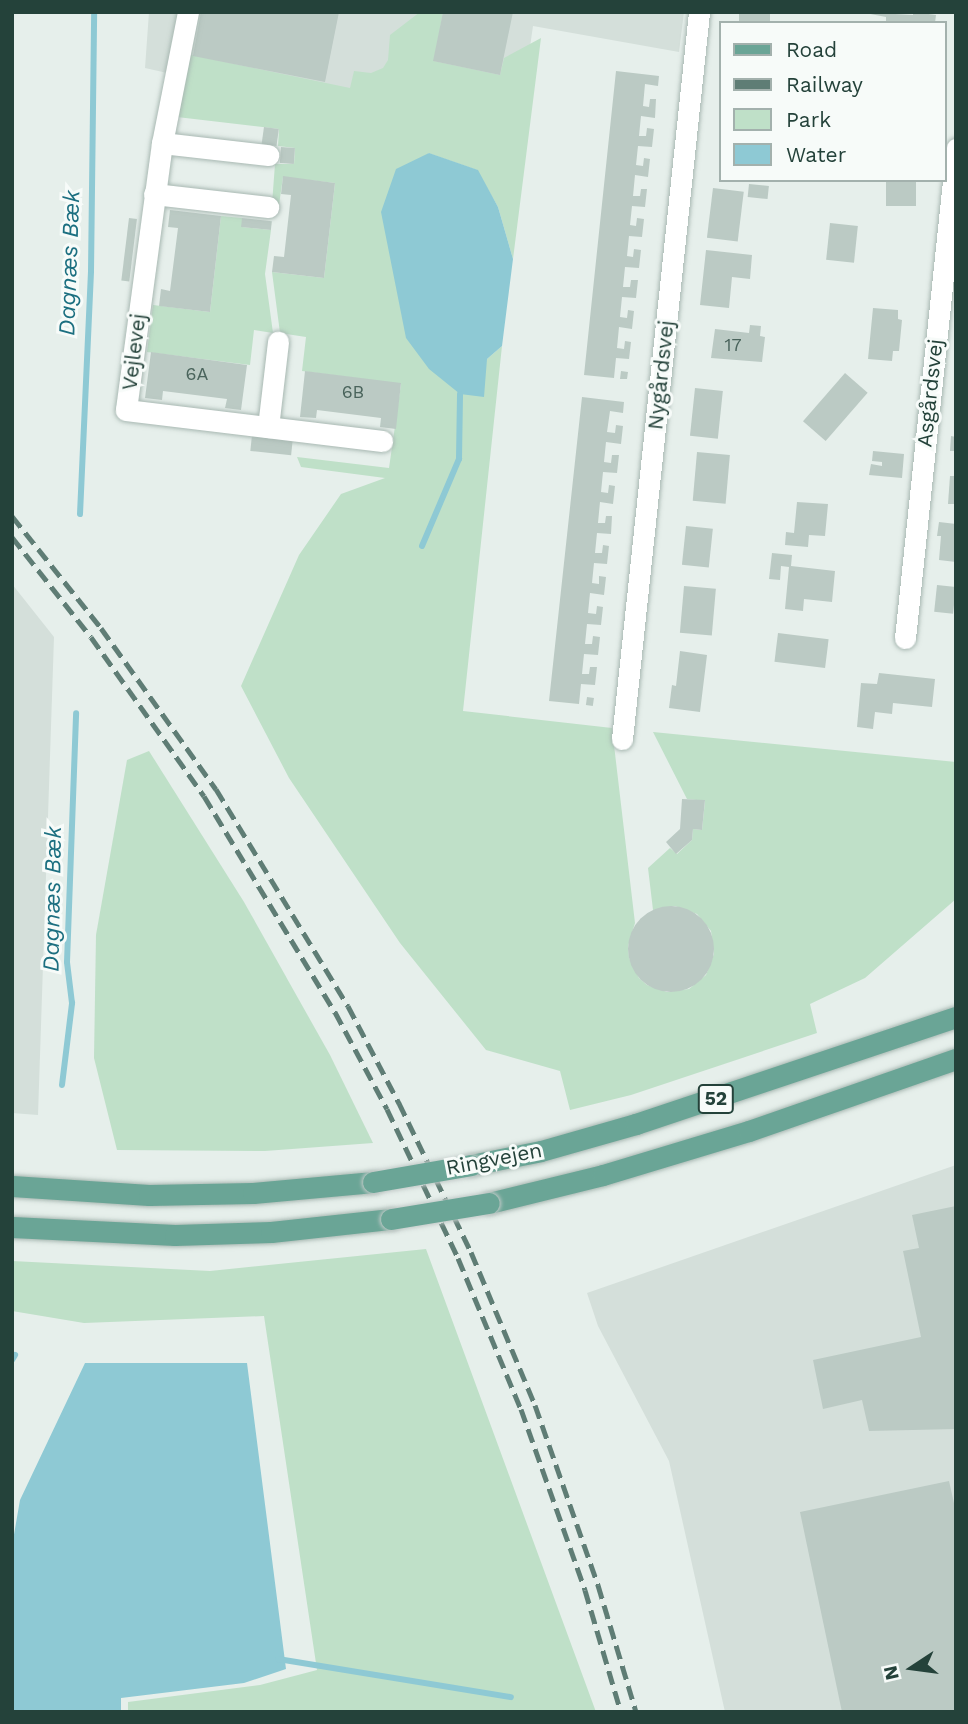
<!DOCTYPE html>
<meta charset="utf-8">
<style>
body{margin:0}
#map{position:relative;width:968px;height:1724px;overflow:hidden;background:#e6efeb;font-family:"Work Sans",sans-serif}
div>[style]{position:absolute}
.built>*{inset:0;background:#d4dfda}
.green>*{inset:0;background:#bfe0c8}
.water>*{inset:0;background:#8ec9d4}
.stream>*{height:6px;margin:-3px;padding:0 3px;transform-origin:3px;border-radius:3px;background:#8ec9d4}
.building>*{inset:0;background:#bbcac4;transform-origin:0 0}
.round{border-radius:50%}
.roads{filter:drop-shadow(0 0 2px #a8b8b2) drop-shadow(0 0 2px #a8b8b2)}
.street>*{height:21px;margin:-10.5px;padding:0 10.5px;transform-origin:10.5px;border-radius:10.5px;background:#fff}
.primary>*{height:21px;margin:-10.5px;padding:0 10.5px;transform-origin:10.5px;border-radius:10.5px;background:#6aa596}
.rail>*{height:5px;margin-top:-2.5px;transform-origin:0;background:repeating-linear-gradient(90deg,#5f7d75 0 14px,transparent 0 21px)}
.bridges{filter:drop-shadow(0 0 2px #c2cac8) drop-shadow(0 0 2px #c2cac8)}
.primary-bridge>*{height:21px;margin:-10.5px;padding:0 10.5px;transform-origin:10.5px;border-radius:10.5px;background:#6aa596}
span{translate:-50% -50%;white-space:nowrap;text-align:center;line-height:1.15;-webkit-text-stroke:6px #f7fbf9;paint-order:stroke}
.number-label{font-size:18px;color:#4a645c}
.number-label span{-webkit-text-stroke-width:0}
.shield-label span{padding:2px 5px;background:#f7fbf9;border:2px solid;border-radius:5px;-webkit-text-stroke-width:0}
.shield-label{font-size:19px;color:#24423a;font-weight:700}
.street-label{font-size:21px;color:#24423a}
.water-label{font-size:23px;color:#1c6f80;font-style:italic}
.frame{position:absolute;inset:0;border:14px solid #24423a;pointer-events:none}
.legend{position:absolute;left:719px;top:21px;width:228px;height:161px;box-sizing:border-box;background:#f7fbf9;border:2px solid #a3b1ad;margin:0;padding:9px 12px;list-style:none;font-size:21px;color:#24423a}
.legend li{display:flex;align-items:center;gap:14px;height:35px}
.legend b{width:35px;border:2px solid #a3b1ad}
.north{position:absolute;left:877px;top:1633px;width:70px;height:70px;-webkit-text-stroke:5px #f7fbf9;paint-order:stroke;rotate:257deg;font-size:19px;font-weight:700;line-height:28px;text-align:center;color:#24423a}
.north::after{content:'';display:block;margin:auto;width:24px;height:32px;background:#24423a;clip-path:polygon(50% 0,100% 100%,50% 72%,0 100%)}
</style>
<div id="map">
<div class="built">
<div style="clip-path:polygon(149px 12px,684px 12px,679px 52px,533px 26px,515px 151px,145px 68px)"></div>
<div style="clip-path:polygon(12px 584px,54px 637px,38px 1115px,12px 1113px)"></div>
<div style="clip-path:polygon(956px 1165px,956px 1712px,725px 1712px,669px 1461px,598px 1326px,587px 1293px)"></div>
</div>
<div class="green">
<div style="clip-path:polygon(420px 12px,443px 12px,434px 61px,500px 75px,504px 58px,541px 38px,513px 259px,498px 207px,477px 170px,428px 153px,487px 359px,502px 346px,463px 711px,612px 728px,635px 923px,628px 946px,629px 958px,639px 978px,647px 985px,667px 992px,689px 989px,706px 975px,714px 954px,711px 931px,697px 914px,675px 906px,653px 910px,648px 868px,670px 848px,677px 854px,692px 840px,693px 829px,702px 830px,705px 801px,687px 799px,653px 732px,956px 762px,956px 899px,865px 978px,810px 1004px,817px 1033px,631px 1095px,570px 1110px,560px 1071px,486px 1050px,400px 943px,289px 778px,241px 686px,299px 555px,341px 494px,385px 478px,301px 467px,297px 457px,389px 468px,401px 384px,302px 371px,306px 337px,280px 333px,272px 272px,324px 278px,335px 183px,283px 177px,279px 205px,272px 204px,275px 164px,294px 164px,295px 148px,278px 146px,279px 129px,177px 117px,187px 54px,350px 88px,354px 71px,371px 73px,383px 68px,388px 60px,390px 35px)"></div>
<div style="clip-path:polygon(221px 216px,242px 218px,242px 227px,271px 230px,265px 274px,273px 333px,254px 330px,250px 365px,147px 352px,153px 305px,210px 312px)"></div>
<div style="clip-path:polygon(149px 751px,244px 902px,330px 1055px,373px 1143px,265px 1151px,117px 1150px,94px 1058px,96px 935px,127px 760px)"></div>
<div style="clip-path:polygon(426px 1249px,596px 1712px,128px 1712px,128px 1702px,260px 1685px,317px 1670px,264px 1316px,84px 1323px,12px 1311px,12px 1261px,210px 1271px)"></div>
</div>
<div class="water">
<div style="clip-path:polygon(429px 153px,478px 170px,498px 207px,513px 259px,502px 346px,487px 359px,484px 397px,460px 394px,429px 369px,406px 338px,381px 212px,396px 169px)"></div>
<div style="clip-path:polygon(85px 1363px,247px 1363px,286px 1669px,244px 1683px,121px 1698px,121px 1712px,12px 1712px,12px 1546px,20px 1500px)"></div>
</div>
<div class="stream">
<div style="left:80px;top:514px;width:243px;rotate:-87.4deg"></div>
<div style="left:91px;top:271px;width:259px;rotate:-89.3deg"></div>
<div style="left:422px;top:546px;width:95px;rotate:-67deg"></div>
<div style="left:459px;top:459px;width:65px;rotate:-89.1deg"></div>
<div style="left:62px;top:1085px;width:83px;rotate:-83deg"></div>
<div style="left:72px;top:1003px;width:41px;rotate:-97deg"></div>
<div style="left:67px;top:962px;width:249px;rotate:-87.9deg"></div>
<div style="left:12px;top:1360px;width:6px;rotate:-59deg"></div>
<div style="left:278px;top:1659px;width:236px;rotate:9.3deg"></div>
</div>
<div class="building">
<div style="clip-path:polygon(201px 12px,339px 12px,325px 82px,193px 56px)"></div>
<div style="clip-path:polygon(443px 12px,513px 12px,500px 75px,433px 61px)"></div>
<div style="left:739px;top:12px;width:31px;height:11px"></div>
<div style="clip-path:polygon(860px 12px,913px 15px,913px 12px,936px 15px,935px 23px,886px 23px,886px 17px)"></div>
<div style="clip-path:polygon(616px 71px,659px 76px,658px 86px,645px 84px,643px 106px,649px 107px,650px 99px,656px 99px,655px 118px,641px 116px,639px 136px,646px 136px,647px 128px,654px 129px,652px 147px,638px 146px,636px 165px,643px 166px,644px 158px,650px 159px,648px 177px,635px 175px,633px 196px,640px 196px,641px 189px,647px 189px,645px 207px,632px 206px,630px 225px,636px 226px,637px 218px,644px 219px,642px 237px,629px 236px,627px 256px,633px 257px,634px 249px,641px 250px,639px 268px,625px 267px,623px 287px,630px 287px,631px 280px,638px 280px,636px 298px,622px 297px,620px 317px,627px 318px,628px 310px,634px 311px,632px 329px,619px 327px,617px 348px,624px 349px,625px 341px,631px 342px,629px 359px,616px 358px,614px 378px,584px 375px)"></div>
<div style="left:264px;top:127px;width:15px;height:17px;rotate:8deg"></div>
<div style="left:281px;top:147px;width:14px;height:16px;rotate:4deg"></div>
<div style="clip-path:polygon(283px 176px,335px 183px,324px 278px,272px 272px,274px 256px,284px 257px,291px 195px,281px 194px)"></div>
<div style="left:886px;top:180px;width:30px;height:26px"></div>
<div style="left:749px;top:184px;width:20px;height:13px;rotate:6deg"></div>
<div style="left:713px;top:188px;width:31px;height:50px;rotate:7deg"></div>
<div style="clip-path:polygon(170px 210px,221px 216px,210px 312px,159px 306px,161px 289px,170px 291px,178px 228px,168px 227px)"></div>
<div style="left:129px;top:218px;width:8px;height:63px;rotate:7deg"></div>
<div style="left:242px;top:218px;width:30px;height:9px;rotate:6deg"></div>
<div style="left:830px;top:223px;width:28px;height:37px;rotate:6deg"></div>
<div style="clip-path:polygon(706px 250px,752px 255px,750px 279px,732px 277px,729px 308px,700px 305px)"></div>
<div style="clip-path:polygon(873px 308px,898px 310px,898px 319px,902px 320px,899px 351px,893px 351px,892px 361px,868px 359px)"></div>
<div style="clip-path:polygon(750px 325px,761px 326px,760px 336px,765px 337px,762px 362px,711px 358px,715px 329px,749px 333px)"></div>
<div style="clip-path:polygon(151px 352px,247px 365px,241px 410px,225px 408px,227px 399px,163px 391px,162px 400px,145px 398px)"></div>
<div style="clip-path:polygon(305px 371px,401px 383px,396px 429px,380px 427px,381px 418px,317px 410px,316px 418px,300px 417px)"></div>
<div style="clip-path:polygon(621px 371px,628px 372px,627px 379px,620px 379px)"></div>
<div style="left:845px;top:373px;width:30px;height:64px;rotate:41deg"></div>
<div style="left:695px;top:388px;width:28px;height:48px;rotate:6deg"></div>
<div style="clip-path:polygon(582px 397px,624px 402px,623px 413px,610px 411px,607px 432px,615px 433px,616px 425px,623px 426px,621px 444px,606px 442px,604px 462px,611px 463px,612px 455px,619px 455px,617px 473px,603px 472px,601px 492px,608px 493px,609px 485px,615px 486px,613px 504px,600px 502px,598px 523px,605px 523px,606px 516px,612px 516px,611px 534px,597px 533px,595px 553px,602px 553px,603px 545px,609px 546px,607px 564px,594px 563px,592px 583px,599px 584px,599px 576px,606px 577px,604px 595px,590px 593px,588px 613px,596px 614px,597px 606px,603px 607px,601px 625px,587px 624px,585px 644px,592px 644px,593px 636px,600px 637px,598px 655px,584px 654px,582px 674px,589px 674px,590px 667px,597px 667px,595px 685px,581px 684px,579px 704px,549px 701px)"></div>
<div style="left:252px;top:435px;width:41px;height:16px;rotate:6deg"></div>
<div style="clip-path:polygon(951px 436px,956px 437px,956px 451px,950px 451px)"></div>
<div style="clip-path:polygon(873px 451px,904px 454px,902px 478px,869px 475px,871px 464px,882px 466px,882px 462px,872px 461px)"></div>
<div style="left:697px;top:452px;width:33px;height:49px;rotate:5deg"></div>
<div style="clip-path:polygon(950px 476px,956px 476px,956px 504px,948px 504px)"></div>
<div style="clip-path:polygon(797px 502px,828px 504px,825px 536px,809px 535px,808px 547px,785px 545px,786px 532px,794px 533px)"></div>
<div style="clip-path:polygon(939px 522px,956px 524px,956px 562px,939px 560px,941px 536px,937px 536px)"></div>
<div style="left:686px;top:526px;width:27px;height:39px;rotate:6deg"></div>
<div style="clip-path:polygon(772px 553px,792px 555px,791px 566px,835px 571px,832px 602px,804px 599px,803px 611px,785px 609px,789px 567px,781px 566px,780px 580px,769px 579px)"></div>
<div style="left:937px;top:585px;width:19px;height:27px;rotate:6deg"></div>
<div style="left:684px;top:586px;width:32px;height:47px;rotate:5deg"></div>
<div style="left:778px;top:633px;width:51px;height:29px;rotate:7deg"></div>
<div style="clip-path:polygon(680px 651px,707px 655px,700px 712px,669px 708px,672px 685px,676px 686px)"></div>
<div style="clip-path:polygon(879px 673px,935px 679px,932px 707px,893px 703px,892px 714px,875px 712px,873px 729px,857px 727px,861px 683px,877px 684px)"></div>
<div style="left:587px;top:697px;width:7px;height:8px;rotate:8deg"></div>
<div style="clip-path:polygon(682px 799px,705px 800px,702px 830px,693px 829px,692px 840px,676px 854px,666px 842px,680px 829px)"></div>
<div class="round" style="left:628px;top:906px;width:86px;height:86px"></div>
<div style="clip-path:polygon(956px 1206px,956px 1429px,869px 1431px,862px 1400px,823px 1409px,813px 1360px,921px 1337px,903px 1251px,919px 1248px,912px 1215px)"></div>
<div style="clip-path:polygon(949px 1481px,956px 1512px,956px 1712px,842px 1712px,800px 1512px)"></div>
</div>
<div class="roads">
<div class="street">
<div style="left:188px;top:12px;width:134px;rotate:101.2deg"></div>
<div style="left:162px;top:143px;width:269px;rotate:97.7deg"></div>
<div style="left:126px;top:410px;width:258px;rotate:6.9deg"></div>
<div style="left:162px;top:143px;width:107px;rotate:6.5deg"></div>
<div style="left:154px;top:194px;width:115px;rotate:6.5deg"></div>
<div style="left:268px;top:427px;width:86px;rotate:-83.3deg"></div>
<div style="left:905px;top:638px;width:492px;rotate:-84deg"></div>
<div style="left:622px;top:739px;width:731px;rotate:-83.95deg"></div>
</div>
<div class="primary">
<div style="left:471px;top:1165px;width:71px;rotate:-11.3deg"></div>
<div style="left:541px;top:1151px;width:99px;rotate:-15.9deg"></div>
<div style="left:636px;top:1124px;width:337px;rotate:-18.5deg"></div>
<div style="left:12px;top:1186px;width:137px;rotate:3.8deg"></div>
<div style="left:149px;top:1195px;width:104px;rotate:-1.1deg"></div>
<div style="left:253px;top:1193px;width:121px;rotate:-5.2deg"></div>
<div style="left:489px;top:1203px;width:117px;rotate:-13.8deg"></div>
<div style="left:603px;top:1175px;width:152px;rotate:-16.8deg"></div>
<div style="left:749px;top:1131px;width:219px;rotate:-19.2deg"></div>
<div style="left:12px;top:1227px;width:163px;rotate:2.8deg"></div>
<div style="left:175px;top:1235px;width:96px;rotate:-1.8deg"></div>
<div style="left:271px;top:1232px;width:121px;rotate:-6.2deg"></div>
</div>
</div>
<div class="rail">
<div style="left:12px;top:516px;width:143px;rotate:51.5deg"></div>
<div style="left:101px;top:628px;width:198px;rotate:54.5deg"></div>
<div style="left:216px;top:789px;width:254px;rotate:58.7deg"></div>
<div style="left:348px;top:1006px;width:110px;rotate:62.3deg"></div>
<div style="left:399px;top:1103px;width:165px;rotate:64.2deg"></div>
<div style="left:471px;top:1252px;width:166px;rotate:67.3deg"></div>
<div style="left:535px;top:1405px;width:191px;rotate:70.7deg"></div>
<div style="left:598px;top:1585px;width:133px;rotate:73.3deg"></div>
<div style="left:12px;top:537px;width:127px;rotate:51.7deg"></div>
<div style="left:91px;top:637px;width:195px;rotate:54.6deg"></div>
<div style="left:204px;top:796px;width:253px;rotate:58.8deg"></div>
<div style="left:335px;top:1012px;width:110px;rotate:61.8deg"></div>
<div style="left:387px;top:1109px;width:165px;rotate:64.5deg"></div>
<div style="left:458px;top:1258px;width:164px;rotate:67.4deg"></div>
<div style="left:521px;top:1409px;width:192px;rotate:70.5deg"></div>
<div style="left:585px;top:1590px;width:127px;rotate:73.6deg"></div>
</div>
<div class="bridges">
<div class="primary-bridge">
<div style="left:373px;top:1182px;width:99px;rotate:-9.8deg"></div>
<div style="left:391px;top:1219px;width:99px;rotate:-9.3deg"></div>
</div>
</div>
<div class="number-label">
<span style="left:733px;top:345px">17</span>
<span style="left:197px;top:374px">6A</span>
<span style="left:353px;top:392px">6B</span>
</div>
<div class="shield-label">
<span style="left:716px;top:1099px">52</span>
</div>
<div class="street-label">
<span style="left:134px;top:352px;rotate:-83deg">Vejlevej</span>
<span style="left:661px;top:375px;rotate:-84deg">Nygårdsvej</span>
<span style="left:930px;top:393px;rotate:-84deg">Asgårdsvej</span>
<span style="left:494px;top:1159px;rotate:-11deg">Ringvejen</span>
</div>
<div class="water-label">
<span style="left:70px;top:263px;rotate:-88deg">Dagnæs Bæk</span>
<span style="left:53px;top:899px;rotate:-89deg">Dagnæs Bæk</span>
</div>
<div class="frame"></div>
<ul class="legend">
<li><b style="height:9px;background:#6aa596"></b>Road</li>
<li><b style="height:9px;background:#5f7d75"></b>Railway</li>
<li><b style="height:19px;background:#bfe0c8"></b>Park</li>
<li><b style="height:19px;background:#8ec9d4"></b>Water</li>
</ul>
<div class="north">N</div>
</div>
